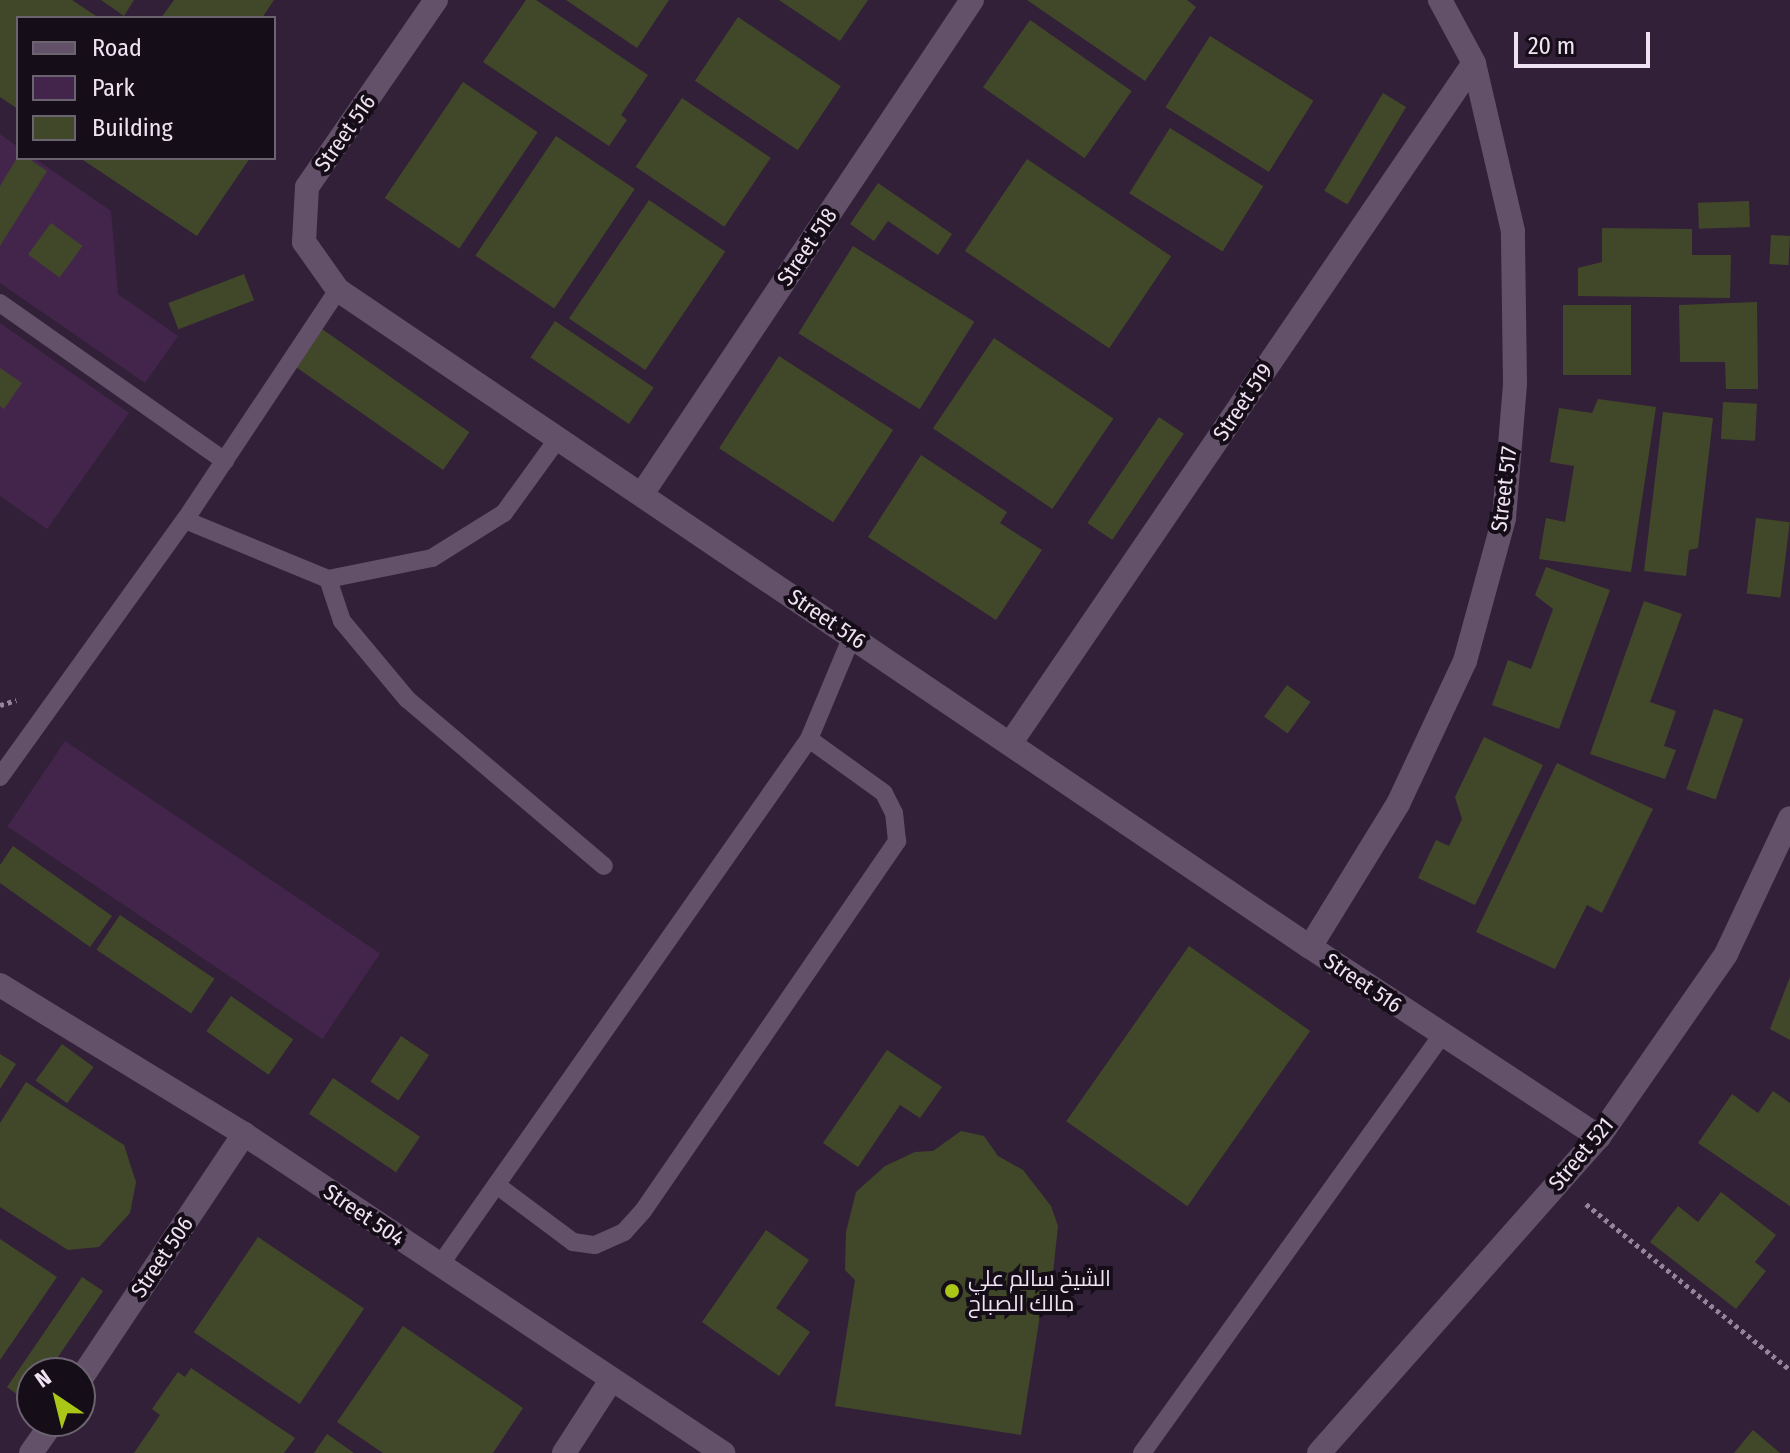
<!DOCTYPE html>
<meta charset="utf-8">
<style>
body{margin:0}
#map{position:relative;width:1790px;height:1453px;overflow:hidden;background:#322038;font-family:"Fira Sans Condensed",Cairo,sans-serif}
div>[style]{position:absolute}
.green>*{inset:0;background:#43254c;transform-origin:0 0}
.building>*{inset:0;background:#414829;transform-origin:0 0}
.path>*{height:5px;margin-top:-2.5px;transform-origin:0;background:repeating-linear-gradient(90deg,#948599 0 4px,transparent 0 8px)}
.lane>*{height:18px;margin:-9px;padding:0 9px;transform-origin:9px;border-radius:9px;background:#635069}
.street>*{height:24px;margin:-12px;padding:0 12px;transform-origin:12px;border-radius:12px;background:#635069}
.dots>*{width:22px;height:22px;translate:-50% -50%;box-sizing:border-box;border:4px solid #150d18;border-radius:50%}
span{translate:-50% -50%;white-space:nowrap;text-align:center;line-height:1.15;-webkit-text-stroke:8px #150d18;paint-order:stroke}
.street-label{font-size:22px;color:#efe3f3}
.poi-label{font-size:22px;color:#efe3f3}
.left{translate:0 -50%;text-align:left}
.legend{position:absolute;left:16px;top:16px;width:260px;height:144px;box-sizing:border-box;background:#150d18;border:2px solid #6c6370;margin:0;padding:10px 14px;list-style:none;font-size:24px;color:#efe3f3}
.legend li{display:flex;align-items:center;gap:16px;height:40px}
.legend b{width:40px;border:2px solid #6c6370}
.north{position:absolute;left:16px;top:1357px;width:80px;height:80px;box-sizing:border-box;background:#150d18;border:2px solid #6c6370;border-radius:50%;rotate:325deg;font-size:22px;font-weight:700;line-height:32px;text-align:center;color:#efe3f3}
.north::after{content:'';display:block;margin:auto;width:28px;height:36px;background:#aac717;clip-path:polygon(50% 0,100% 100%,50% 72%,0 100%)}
.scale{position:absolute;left:1514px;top:32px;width:136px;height:36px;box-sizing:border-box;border:4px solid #efe3f3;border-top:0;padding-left:10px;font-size:24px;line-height:28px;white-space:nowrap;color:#efe3f3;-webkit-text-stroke:6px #150d18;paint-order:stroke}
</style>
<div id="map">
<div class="green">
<div style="clip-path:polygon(0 134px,18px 147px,18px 158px,34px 158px,111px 211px,118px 294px,178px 336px,145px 383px,0 283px)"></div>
<div style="clip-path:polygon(0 323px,129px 413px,47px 529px,0 496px)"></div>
<div style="left:65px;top:741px;width:380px;height:103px;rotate:34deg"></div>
</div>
<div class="building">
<div style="clip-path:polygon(0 0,72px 0,99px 18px,18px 18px,18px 109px,0 97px)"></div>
<div style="clip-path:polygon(101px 0,134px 0,124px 16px)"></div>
<div style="clip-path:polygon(174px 0,274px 0,262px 18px,161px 18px)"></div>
<div style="clip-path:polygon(526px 0,536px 0,648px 75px,621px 115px,627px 120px,609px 146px,483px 62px)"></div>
<div style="clip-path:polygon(566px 0,669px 0,637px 48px)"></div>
<div style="clip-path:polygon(779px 0,868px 0,840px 41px)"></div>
<div style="clip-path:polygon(1027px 0,1187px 0,1196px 7px,1145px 81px)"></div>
<div style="left:738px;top:17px;width:124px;height:77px;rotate:34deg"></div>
<div style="left:1030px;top:20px;width:124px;height:82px;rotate:35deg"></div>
<div style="left:1210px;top:36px;width:122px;height:84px;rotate:32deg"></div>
<div style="left:463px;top:82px;width:90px;height:140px;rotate:34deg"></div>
<div style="left:1383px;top:93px;width:27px;height:114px;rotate:31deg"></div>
<div style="left:682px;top:98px;width:107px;height:83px;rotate:34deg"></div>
<div style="left:1170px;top:128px;width:110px;height:77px;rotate:32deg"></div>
<div style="left:556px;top:136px;width:95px;height:144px;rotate:34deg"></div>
<div style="clip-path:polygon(17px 158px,28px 158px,47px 171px,0 246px,0 186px)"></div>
<div style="clip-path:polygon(80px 158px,250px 158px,197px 236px)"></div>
<div style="left:1027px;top:159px;width:174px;height:111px;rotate:34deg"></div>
<div style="clip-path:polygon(878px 183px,952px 234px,938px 255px,888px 221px,874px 241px,850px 224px)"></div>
<div style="left:649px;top:200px;width:92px;height:143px;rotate:34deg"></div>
<div style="left:1749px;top:201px;width:26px;height:51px;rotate:88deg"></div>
<div style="left:51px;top:223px;width:39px;height:39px;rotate:36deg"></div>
<div style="clip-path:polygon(1602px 228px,1692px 229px,1692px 255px,1731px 255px,1730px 298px,1578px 296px,1578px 268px,1602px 262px)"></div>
<div style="left:1771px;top:235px;width:19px;height:29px;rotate:3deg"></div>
<div style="left:853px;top:246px;width:143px;height:103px;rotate:32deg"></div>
<div style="left:244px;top:274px;width:28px;height:81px;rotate:69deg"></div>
<div style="clip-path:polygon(1757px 302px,1758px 389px,1726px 389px,1725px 362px,1680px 362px,1679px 305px)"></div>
<div style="left:1631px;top:305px;width:70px;height:68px;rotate:90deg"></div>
<div style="left:555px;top:321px;width:119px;height:44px;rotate:34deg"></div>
<div style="left:322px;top:329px;width:180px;height:46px;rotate:35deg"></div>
<div style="left:994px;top:338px;width:144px;height:109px;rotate:34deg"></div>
<div style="left:779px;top:356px;width:136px;height:110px;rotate:33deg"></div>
<div style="clip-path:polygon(0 368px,22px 383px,4px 409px,0 406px)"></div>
<div style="clip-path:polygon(1598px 399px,1656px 407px,1631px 572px,1539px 559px,1546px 518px,1565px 522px,1574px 466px,1550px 462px,1559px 408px,1592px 413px)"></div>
<div style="left:1723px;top:402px;width:34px;height:37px;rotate:3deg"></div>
<div style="clip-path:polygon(1663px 412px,1713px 418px,1698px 548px,1689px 550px,1686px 576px,1644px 571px)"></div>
<div style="left:1159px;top:417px;width:30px;height:128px;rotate:34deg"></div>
<div style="clip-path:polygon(921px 455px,1007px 512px,1000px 523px,1042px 550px,996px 620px,868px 537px)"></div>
<div style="left:1756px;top:518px;width:34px;height:76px;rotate:7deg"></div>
<div style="clip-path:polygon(1546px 567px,1610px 590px,1559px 729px,1492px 705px,1508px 660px,1531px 669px,1553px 609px,1535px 595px)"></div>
<div style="clip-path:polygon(1644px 601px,1682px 614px,1650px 702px,1676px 711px,1664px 746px,1676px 750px,1665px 779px,1590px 754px)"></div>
<div style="left:1287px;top:685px;width:29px;height:39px;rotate:36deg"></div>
<div style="left:1714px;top:709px;width:31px;height:85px;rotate:19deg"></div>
<div style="clip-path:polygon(1484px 737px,1543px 765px,1475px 905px,1418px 878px,1436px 840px,1449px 846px,1462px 819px,1455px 797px)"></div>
<div style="clip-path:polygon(1557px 763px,1653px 809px,1602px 913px,1587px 905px,1555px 969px,1476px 932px)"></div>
<div style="clip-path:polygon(13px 846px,112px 916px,90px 947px,0 883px,0 865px)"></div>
<div style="left:120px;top:915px;width:114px;height:42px;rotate:34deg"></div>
<div style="left:1189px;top:946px;width:148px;height:214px;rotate:35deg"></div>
<div style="clip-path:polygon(1790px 977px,1790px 1040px,1770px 1029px)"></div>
<div style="left:231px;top:996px;width:76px;height:43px;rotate:35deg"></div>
<div style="left:401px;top:1036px;width:34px;height:55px;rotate:34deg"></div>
<div style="left:62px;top:1044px;width:39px;height:45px;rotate:36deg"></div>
<div style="clip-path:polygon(887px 1050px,942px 1087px,920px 1118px,900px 1105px,858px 1167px,823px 1143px)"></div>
<div style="clip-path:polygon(0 1054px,16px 1064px,0 1089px)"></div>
<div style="left:333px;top:1078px;width:105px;height:43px;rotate:34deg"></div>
<div style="clip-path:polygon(26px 1082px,124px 1145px,136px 1182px,130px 1213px,99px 1247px,68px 1250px,0 1207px,0 1123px)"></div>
<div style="clip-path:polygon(1773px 1091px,1790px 1103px,1790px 1206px,1698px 1143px,1732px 1094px,1758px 1113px)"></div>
<div style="clip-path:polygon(961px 1131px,984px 1136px,998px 1156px,1023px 1170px,1051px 1206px,1058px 1226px,1050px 1301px,1041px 1309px,1021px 1435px,835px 1406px,855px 1280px,845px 1270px,846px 1232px,856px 1192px,885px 1166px,915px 1152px,933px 1151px)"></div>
<div style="clip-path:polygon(1721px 1192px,1776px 1235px,1755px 1262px,1766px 1271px,1736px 1309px,1650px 1242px,1678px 1206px,1698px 1222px)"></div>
<div style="clip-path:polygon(766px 1230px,809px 1260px,776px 1308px,810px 1332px,779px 1376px,702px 1322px)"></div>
<div style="left:258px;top:1237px;width:128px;height:115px;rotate:34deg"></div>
<div style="clip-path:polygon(0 1239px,57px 1277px,0 1360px)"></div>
<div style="clip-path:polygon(82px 1277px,103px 1291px,47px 1373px,32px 1373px,27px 1402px,7px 1387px)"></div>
<div style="clip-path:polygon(403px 1326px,523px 1408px,493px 1453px,383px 1453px,337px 1422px)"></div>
<div style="clip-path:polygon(191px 1368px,295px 1438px,284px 1453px,134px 1453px,160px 1415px,152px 1409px,178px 1372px,185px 1377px)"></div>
<div style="clip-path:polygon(1753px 1430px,1780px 1453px,1734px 1453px)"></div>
<div style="clip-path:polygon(327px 1434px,354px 1453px,314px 1453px)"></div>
</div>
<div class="path">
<div style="left:0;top:705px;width:17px;rotate:-17deg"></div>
<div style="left:1586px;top:1204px;width:263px;rotate:39.1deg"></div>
</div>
<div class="lane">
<div style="left:0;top:303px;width:275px;rotate:35.1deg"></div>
<div style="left:185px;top:520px;width:155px;rotate:22.4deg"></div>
<div style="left:328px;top:579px;width:106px;rotate:-11.4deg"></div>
<div style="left:432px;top:558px;width:85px;rotate:-32deg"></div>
<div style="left:504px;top:513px;width:94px;rotate:-54.1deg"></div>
<div style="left:328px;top:579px;width:44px;rotate:71.6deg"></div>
<div style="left:342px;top:621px;width:102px;rotate:50.2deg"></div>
<div style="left:407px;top:699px;width:258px;rotate:40.3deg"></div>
<div style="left:0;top:777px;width:317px;rotate:-54.3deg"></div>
<div style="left:185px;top:520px;width:276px;rotate:-56.4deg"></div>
<div style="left:498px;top:1186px;width:94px;rotate:36.7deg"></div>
<div style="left:573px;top:1242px;width:22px;rotate:8deg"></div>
<div style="left:595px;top:1245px;width:32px;rotate:-24deg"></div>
<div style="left:624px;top:1232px;width:28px;rotate:-48deg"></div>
<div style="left:643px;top:1211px;width:449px;rotate:-55.5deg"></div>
<div style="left:897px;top:841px;width:28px;rotate:-96deg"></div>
<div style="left:894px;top:813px;width:22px;rotate:-117deg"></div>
<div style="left:884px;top:793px;width:92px;rotate:-144.2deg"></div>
<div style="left:440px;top:1265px;width:643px;rotate:-54.95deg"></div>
<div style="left:809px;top:739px;width:112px;rotate:-67.3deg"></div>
<div style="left:1142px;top:1453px;width:515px;rotate:-54.33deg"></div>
</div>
<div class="street">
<div style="left:436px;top:0;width:227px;rotate:124.6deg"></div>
<div style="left:307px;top:187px;width:55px;rotate:93.1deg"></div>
<div style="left:304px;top:242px;width:59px;rotate:54.7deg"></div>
<div style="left:338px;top:290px;width:1173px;rotate:34.06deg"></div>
<div style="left:1310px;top:947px;width:346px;rotate:33.3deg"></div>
<div style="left:642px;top:494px;width:594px;rotate:-56.26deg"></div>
<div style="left:1012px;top:741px;width:820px;rotate:-55.73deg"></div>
<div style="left:1310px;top:947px;width:168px;rotate:-58.4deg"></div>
<div style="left:1398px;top:804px;width:158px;rotate:-64.9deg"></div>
<div style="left:1465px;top:661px;width:148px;rotate:-74.7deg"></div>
<div style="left:1504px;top:518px;width:135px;rotate:-85.3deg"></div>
<div style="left:1515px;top:383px;width:152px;rotate:-90.8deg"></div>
<div style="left:1513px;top:231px;width:172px;rotate:-103.1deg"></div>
<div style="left:1474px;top:63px;width:72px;rotate:-118.4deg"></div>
<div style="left:0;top:985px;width:286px;rotate:31.4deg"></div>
<div style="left:244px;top:1134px;width:576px;rotate:33.66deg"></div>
<div style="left:80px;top:1380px;width:296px;rotate:-56.3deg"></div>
<div style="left:31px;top:1453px;width:39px;rotate:-55deg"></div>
<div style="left:564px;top:1453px;width:85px;rotate:-57.1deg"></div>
<div style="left:1319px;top:1453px;width:422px;rotate:-48.5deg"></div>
<div style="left:1599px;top:1137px;width:223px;rotate:-55.2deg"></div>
<div style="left:1726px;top:954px;width:150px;rotate:-64.8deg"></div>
</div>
<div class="dots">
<div style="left:952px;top:1291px;background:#aac717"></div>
</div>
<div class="street-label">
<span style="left:345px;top:133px;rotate:-55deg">Street 516</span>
<span style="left:807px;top:247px;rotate:-56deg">Street 518</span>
<span style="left:1243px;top:402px;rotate:-56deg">Street 519</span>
<span style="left:1504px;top:489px;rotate:-83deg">Street 517</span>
<span style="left:827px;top:619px;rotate:34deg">Street 516</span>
<span style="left:1363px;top:983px;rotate:34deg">Street 516</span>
<span style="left:1581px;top:1154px;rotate:-50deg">Street 521</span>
<span style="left:364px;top:1215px;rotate:34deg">Street 504</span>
<span style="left:162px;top:1257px;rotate:-56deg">Street 506</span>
</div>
<div class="poi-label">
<span class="left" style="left:968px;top:1291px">الشيخ سالم علي<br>مالك الصباح</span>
</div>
<ul class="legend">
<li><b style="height:10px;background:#635069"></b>Road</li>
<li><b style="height:22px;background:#43254c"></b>Park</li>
<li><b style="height:22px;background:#414829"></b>Building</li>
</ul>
<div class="north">N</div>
<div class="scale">20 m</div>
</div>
